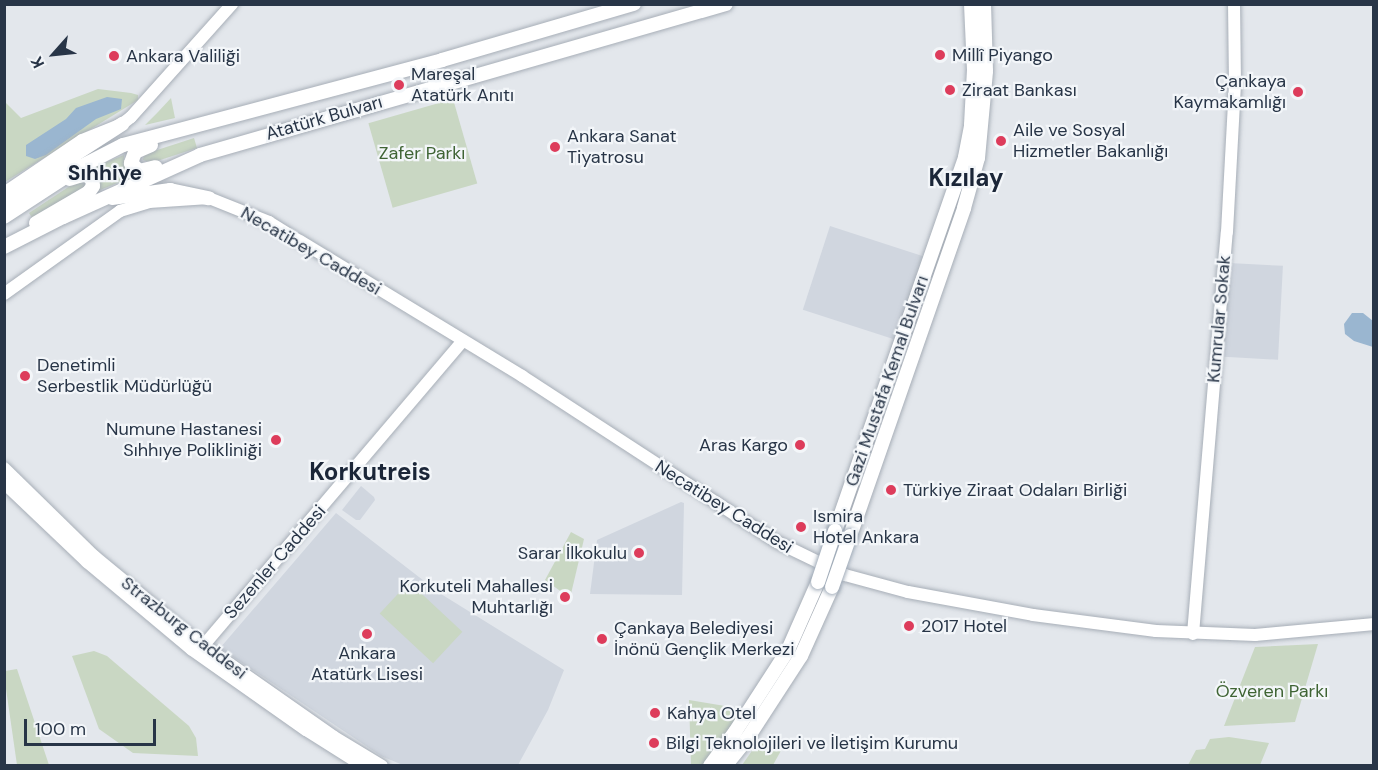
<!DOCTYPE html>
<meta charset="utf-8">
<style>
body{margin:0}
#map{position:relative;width:1378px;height:770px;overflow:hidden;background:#e3e7ec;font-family:"DM Sans",sans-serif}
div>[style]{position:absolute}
.built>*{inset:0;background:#d0d6df;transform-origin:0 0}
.green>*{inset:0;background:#c9d7c3;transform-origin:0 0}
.water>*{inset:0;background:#9ab6d0}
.roads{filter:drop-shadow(0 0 2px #a7aeb7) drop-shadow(0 0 2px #a7aeb7)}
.secondary>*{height:12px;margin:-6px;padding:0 6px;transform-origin:6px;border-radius:6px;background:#fff}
.primary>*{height:14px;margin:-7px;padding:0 7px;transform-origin:7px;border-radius:7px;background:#fff}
.bridges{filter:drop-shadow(0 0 2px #a1acb9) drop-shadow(0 0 2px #a1acb9)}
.primary-bridge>*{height:14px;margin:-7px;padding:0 7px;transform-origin:7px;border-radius:7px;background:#fff}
.dots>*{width:16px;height:16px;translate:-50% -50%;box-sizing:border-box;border:3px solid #f3f6f9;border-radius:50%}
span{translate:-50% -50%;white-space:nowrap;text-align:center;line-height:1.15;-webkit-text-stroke:4.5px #f3f6f9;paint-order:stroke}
.poi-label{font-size:18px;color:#283547}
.left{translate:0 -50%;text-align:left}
.right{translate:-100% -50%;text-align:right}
.street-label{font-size:18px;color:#283547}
.park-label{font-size:18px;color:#3f6434}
.quarter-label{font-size:21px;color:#1b2638;font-weight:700}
.district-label{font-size:24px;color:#1b2638;font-weight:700}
.frame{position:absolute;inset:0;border:6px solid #283547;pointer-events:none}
.north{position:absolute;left:24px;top:24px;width:60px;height:60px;-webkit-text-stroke:4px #f3f6f9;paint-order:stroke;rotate:243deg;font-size:16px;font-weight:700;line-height:24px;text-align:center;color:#283547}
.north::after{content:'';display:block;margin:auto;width:21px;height:27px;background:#283547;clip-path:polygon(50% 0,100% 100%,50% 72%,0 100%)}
.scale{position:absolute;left:24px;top:719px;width:132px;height:27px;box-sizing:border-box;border:3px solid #283547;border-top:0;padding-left:8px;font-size:18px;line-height:21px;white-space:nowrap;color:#283547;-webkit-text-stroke:4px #f3f6f9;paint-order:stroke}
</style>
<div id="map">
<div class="built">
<div style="left:830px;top:226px;width:104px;height:88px;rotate:18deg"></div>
<div style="left:1229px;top:263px;width:54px;height:94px;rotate:3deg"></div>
<div style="clip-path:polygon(361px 486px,374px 497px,375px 500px,360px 520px,356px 520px,342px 510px)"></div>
<div style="clip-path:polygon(681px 502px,684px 503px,682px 595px,590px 594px,597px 540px)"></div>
<div style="clip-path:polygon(336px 513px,441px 594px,564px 670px,548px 710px,518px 765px,403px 765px,381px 756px,220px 648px)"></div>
</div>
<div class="green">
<div style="clip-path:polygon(98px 89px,131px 93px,138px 95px,138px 100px,5px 182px,5px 102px,21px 118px)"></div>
<div style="clip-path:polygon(171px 98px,175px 118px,145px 125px,158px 112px)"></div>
<div style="left:453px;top:99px;width:88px;height:88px;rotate:74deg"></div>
<div style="clip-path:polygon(194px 138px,197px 148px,151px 163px,143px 160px,144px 155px,148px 153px)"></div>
<div style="clip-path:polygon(124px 155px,124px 165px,135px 176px,95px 192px,99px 182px,94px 167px)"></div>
<div style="clip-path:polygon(79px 180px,87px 182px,86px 188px,34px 221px,29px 213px)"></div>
<div style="clip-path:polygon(571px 532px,584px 539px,570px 598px,545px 580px)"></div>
<div style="left:409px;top:582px;width:73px;height:43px;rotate:43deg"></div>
<div style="clip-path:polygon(1318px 644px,1295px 722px,1224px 726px,1255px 647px)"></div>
<div style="clip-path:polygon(94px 651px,107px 656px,189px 726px,196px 738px,198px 756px,133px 753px,99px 729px,72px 656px)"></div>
<div style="clip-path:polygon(17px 669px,49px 765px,17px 765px,4px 675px,5px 671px)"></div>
<div style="clip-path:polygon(689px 700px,749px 710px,710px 765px,691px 765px)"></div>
<div style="clip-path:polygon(1229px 737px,1269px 743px,1260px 765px,1188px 765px,1196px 750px,1205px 749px,1210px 739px)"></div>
<div style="clip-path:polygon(761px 738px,783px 747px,773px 765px,742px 765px)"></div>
</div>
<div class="water">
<div style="clip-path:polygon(107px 97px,122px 99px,121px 109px,96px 119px,46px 155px,35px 159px,26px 156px,26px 145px,66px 119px,76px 108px)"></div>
<div style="clip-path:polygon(1352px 313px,1363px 313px,1373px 321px,1373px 347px,1354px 341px,1345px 334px,1344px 324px)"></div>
</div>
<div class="roads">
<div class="secondary">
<div style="left:4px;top:193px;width:94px;rotate:-34.2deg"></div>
<div style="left:82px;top:140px;width:43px;rotate:-21.8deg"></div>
<div style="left:122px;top:124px;width:11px;rotate:-38deg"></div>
<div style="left:131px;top:117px;width:152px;rotate:-48.2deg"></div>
<div style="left:4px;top:294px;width:143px;rotate:-35.6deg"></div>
<div style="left:120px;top:211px;width:30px;rotate:-17deg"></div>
<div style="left:149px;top:202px;width:60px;rotate:-3.8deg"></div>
<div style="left:209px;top:198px;width:65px;rotate:21.8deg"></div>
<div style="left:269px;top:222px;width:36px;rotate:32deg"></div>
<div style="left:300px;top:241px;width:260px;rotate:31.3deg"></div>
<div style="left:522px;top:376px;width:304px;rotate:33.1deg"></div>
<div style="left:777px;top:542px;width:76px;rotate:25.9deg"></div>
<div style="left:845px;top:575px;width:65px;rotate:15.1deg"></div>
<div style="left:908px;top:592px;width:127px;rotate:10.4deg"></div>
<div style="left:1033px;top:615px;width:124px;rotate:7.4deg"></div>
<div style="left:1156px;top:631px;width:99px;rotate:2.3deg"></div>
<div style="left:1255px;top:635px;width:120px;rotate:-5.3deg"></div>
<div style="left:4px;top:468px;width:126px;rotate:44.4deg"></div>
<div style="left:94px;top:556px;width:134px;rotate:39.5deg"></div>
<div style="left:197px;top:641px;width:167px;rotate:35deg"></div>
<div style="left:334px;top:737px;width:56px;rotate:31.1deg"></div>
<div style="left:4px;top:483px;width:115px;rotate:43.6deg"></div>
<div style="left:87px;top:562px;width:136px;rotate:39.9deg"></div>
<div style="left:191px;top:649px;width:141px;rotate:35.2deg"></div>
<div style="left:306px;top:730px;width:67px;rotate:32.3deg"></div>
<div style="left:1193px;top:634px;width:403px;rotate:-85.2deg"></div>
<div style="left:1227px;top:232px;width:148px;rotate:-86.9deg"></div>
<div style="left:1235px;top:84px;width:80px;rotate:-90.7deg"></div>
<div style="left:203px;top:646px;width:401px;rotate:-49.6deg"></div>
</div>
<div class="primary">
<div style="left:151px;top:145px;width:17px;rotate:156deg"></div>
<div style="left:135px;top:152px;width:12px;rotate:110deg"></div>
<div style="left:131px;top:163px;width:11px;rotate:45deg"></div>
<div style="left:139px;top:171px;width:17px;rotate:-13deg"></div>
<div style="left:112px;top:198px;width:59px;rotate:-7.9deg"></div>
<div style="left:170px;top:190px;width:40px;rotate:12deg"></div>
<div style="left:4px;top:207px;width:73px;rotate:-37.2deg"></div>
<div style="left:62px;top:163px;width:72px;rotate:-33deg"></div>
<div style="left:4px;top:217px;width:93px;rotate:-33.2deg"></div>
<div style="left:82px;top:166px;width:46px;rotate:-27.1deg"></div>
<div style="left:123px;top:145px;width:330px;rotate:-14.9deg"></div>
<div style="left:442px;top:60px;width:200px;rotate:-16.3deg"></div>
<div style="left:36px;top:223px;width:61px;rotate:-30.3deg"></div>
<div style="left:89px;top:192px;width:7px;rotate:-56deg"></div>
<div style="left:93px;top:186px;width:7px;rotate:-98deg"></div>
<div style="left:92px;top:179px;width:9px;rotate:-144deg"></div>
<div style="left:85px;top:174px;width:16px;rotate:162deg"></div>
<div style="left:4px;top:247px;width:66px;rotate:-27deg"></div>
<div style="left:63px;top:217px;width:150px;rotate:-24.3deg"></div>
<div style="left:200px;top:155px;width:547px;rotate:-16.02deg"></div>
<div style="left:835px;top:531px;width:396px;rotate:-70.8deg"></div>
<div style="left:965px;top:157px;width:33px;rotate:-79deg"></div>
<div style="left:971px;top:125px;width:55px;rotate:-86.9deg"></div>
<div style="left:974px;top:70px;width:66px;rotate:-92.6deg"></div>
<div style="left:850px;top:536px;width:347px;rotate:-70.8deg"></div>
<div style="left:964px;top:208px;width:52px;rotate:-74.4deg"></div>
<div style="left:978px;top:158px;width:87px;rotate:-84.7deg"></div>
<div style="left:986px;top:71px;width:67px;rotate:-91.7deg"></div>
<div style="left:710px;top:766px;width:42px;rotate:-53.7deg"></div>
<div style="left:735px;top:732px;width:98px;rotate:-57.1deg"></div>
<div style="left:788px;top:650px;width:74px;rotate:-66.2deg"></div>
<div style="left:725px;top:766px;width:35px;rotate:-51deg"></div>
<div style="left:747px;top:739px;width:99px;rotate:-57deg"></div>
<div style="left:801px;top:656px;width:76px;rotate:-65.8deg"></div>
</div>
</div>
<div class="bridges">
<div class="primary-bridge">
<div style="left:818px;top:582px;width:54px;rotate:-71.6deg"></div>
<div style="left:832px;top:587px;width:54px;rotate:-70.6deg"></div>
</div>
</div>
<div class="dots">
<div style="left:940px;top:55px;background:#dd3c5b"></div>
<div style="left:114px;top:56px;background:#dd3c5b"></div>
<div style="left:399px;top:85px;background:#dd3c5b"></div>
<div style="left:950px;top:90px;background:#dd3c5b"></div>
<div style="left:1298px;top:92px;background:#dd3c5b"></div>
<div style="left:1001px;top:141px;background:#dd3c5b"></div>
<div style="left:555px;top:147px;background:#dd3c5b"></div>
<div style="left:25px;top:376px;background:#dd3c5b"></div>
<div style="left:276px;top:440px;background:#dd3c5b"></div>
<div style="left:800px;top:445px;background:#dd3c5b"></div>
<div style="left:891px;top:490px;background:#dd3c5b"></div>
<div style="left:801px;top:527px;background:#dd3c5b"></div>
<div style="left:639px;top:553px;background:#dd3c5b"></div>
<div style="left:565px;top:597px;background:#dd3c5b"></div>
<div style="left:909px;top:626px;background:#dd3c5b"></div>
<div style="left:367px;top:634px;background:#dd3c5b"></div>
<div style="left:602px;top:639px;background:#dd3c5b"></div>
<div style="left:655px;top:713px;background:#dd3c5b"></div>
<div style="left:654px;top:743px;background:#dd3c5b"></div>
</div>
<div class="poi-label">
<span class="left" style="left:952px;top:55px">Millî Piyango</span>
<span class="left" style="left:126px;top:56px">Ankara Valiliği</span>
<span class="left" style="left:411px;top:85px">Mareşal<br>Atatürk Anıtı</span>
<span class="right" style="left:1286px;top:92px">Çankaya<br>Kaymakamlığı</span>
<span class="left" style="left:962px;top:90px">Ziraat Bankası</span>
<span class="left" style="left:1013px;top:141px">Aile ve Sosyal<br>Hizmetler Bakanlığı</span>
<span class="left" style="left:567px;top:147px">Ankara Sanat<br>Tiyatrosu</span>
<span class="left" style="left:37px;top:376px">Denetimli<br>Serbestlik Müdürlüğü</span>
<span class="right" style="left:262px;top:440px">Numune Hastanesi<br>Sıhhıye Polikliniği</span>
<span class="right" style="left:788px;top:445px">Aras Kargo</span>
<span class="left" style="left:903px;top:490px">Türkiye Ziraat Odaları Birliği</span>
<span class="left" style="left:813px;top:527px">Ismira<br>Hotel Ankara</span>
<span class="right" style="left:627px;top:553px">Sarar İlkokulu</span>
<span class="right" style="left:553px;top:597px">Korkuteli Mahallesi<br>Muhtarlığı</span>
<span class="left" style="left:921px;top:626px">2017 Hotel</span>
<span class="left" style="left:614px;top:639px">Çankaya Belediyesi<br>İnönü Gençlik Merkezi</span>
<span style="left:367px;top:664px">Ankara<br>Atatürk Lisesi</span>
<span class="left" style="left:667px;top:713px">Kahya Otel</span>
<span class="left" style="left:666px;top:743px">Bilgi Teknolojileri ve İletişim Kurumu</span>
</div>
<div class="street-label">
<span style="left:324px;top:118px;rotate:-16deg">Atatürk Bulvarı</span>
<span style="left:311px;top:251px;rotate:30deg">Necatibey Caddesi</span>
<span style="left:1219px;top:319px;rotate:-85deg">Kumrular Sokak</span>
<span style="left:887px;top:381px;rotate:-71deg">Gazi Mustafa Kemal Bulvarı</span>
<span style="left:724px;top:507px;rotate:32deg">Necatibey Caddesi</span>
<span style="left:275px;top:562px;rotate:-49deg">Sezenler Caddesi</span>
<span style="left:184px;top:628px;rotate:38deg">Strazburg Caddesi</span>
</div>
<div class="park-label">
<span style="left:422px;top:153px">Zafer Parkı</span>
<span style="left:1272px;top:691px">Özveren Parkı</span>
</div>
<div class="quarter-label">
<span style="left:105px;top:173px">Sıhhiye</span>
</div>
<div class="district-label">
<span style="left:966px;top:178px">Kızılay</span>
<span style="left:370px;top:472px">Korkutreis</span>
</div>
<div class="frame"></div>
<div class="north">K</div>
<div class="scale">100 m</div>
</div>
